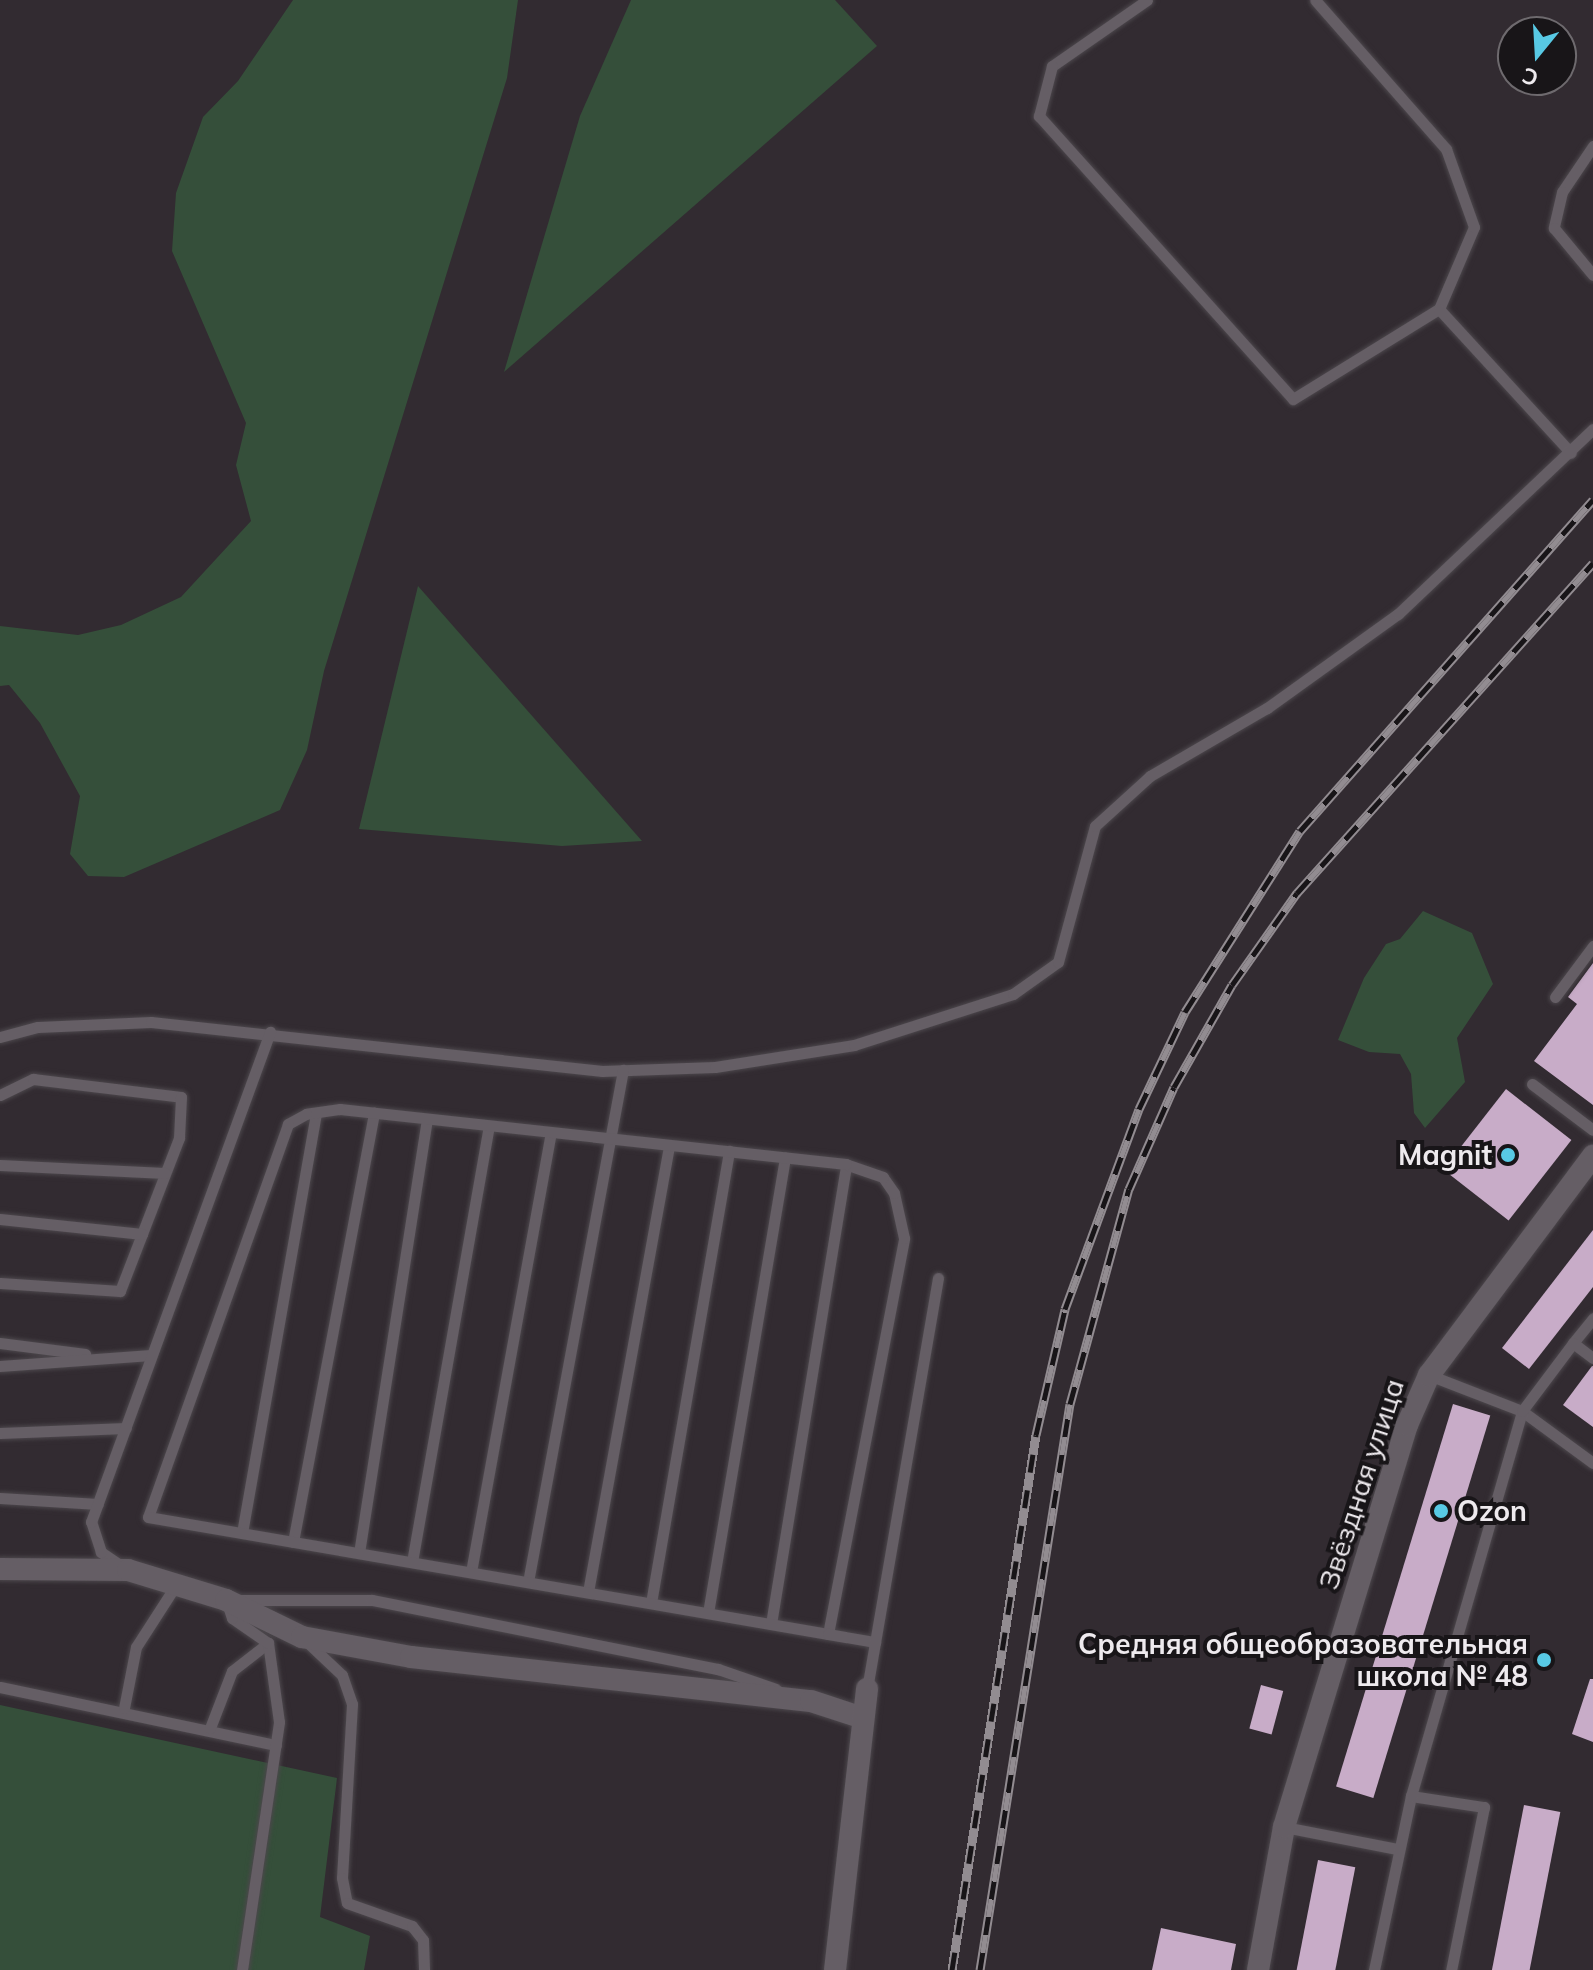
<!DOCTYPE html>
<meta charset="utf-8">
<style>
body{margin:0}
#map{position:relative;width:1593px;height:1970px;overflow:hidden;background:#322b31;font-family:Mulish,sans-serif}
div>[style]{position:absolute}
.green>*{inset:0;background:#354f3a}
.building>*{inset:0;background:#c8acc8;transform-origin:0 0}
.roads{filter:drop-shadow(0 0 2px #4c474c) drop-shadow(0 0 2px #4c474c)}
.service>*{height:11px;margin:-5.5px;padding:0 5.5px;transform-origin:5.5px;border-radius:5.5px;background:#655e65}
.minor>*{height:22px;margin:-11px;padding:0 11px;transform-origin:11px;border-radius:11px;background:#655e65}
.rail>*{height:9px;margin-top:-4.5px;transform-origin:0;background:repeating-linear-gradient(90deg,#181518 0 18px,#928c91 0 36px);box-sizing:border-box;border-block:2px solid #928c91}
.dots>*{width:22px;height:22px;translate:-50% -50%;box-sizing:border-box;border:4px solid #181518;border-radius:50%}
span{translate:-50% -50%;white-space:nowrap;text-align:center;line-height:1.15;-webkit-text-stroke:8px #181518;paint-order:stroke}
.poi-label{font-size:28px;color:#eeeaee;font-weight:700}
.right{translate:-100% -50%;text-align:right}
.left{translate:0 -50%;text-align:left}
.street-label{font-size:28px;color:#eeeaee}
.north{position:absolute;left:1497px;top:16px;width:80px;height:80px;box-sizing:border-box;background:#181518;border:2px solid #6e6a6e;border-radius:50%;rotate:198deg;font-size:22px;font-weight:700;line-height:32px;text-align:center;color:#eeeaee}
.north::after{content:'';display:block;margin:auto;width:28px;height:36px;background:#58c9e4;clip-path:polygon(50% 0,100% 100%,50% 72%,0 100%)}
</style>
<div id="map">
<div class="green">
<div style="clip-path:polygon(293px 0,518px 0,507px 78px,324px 671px,307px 750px,280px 810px,124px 877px,88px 876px,70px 854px,80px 796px,40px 723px,9px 685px,0 686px,0 626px,78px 635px,121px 625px,181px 597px,251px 521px,236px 465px,246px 423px,172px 251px,176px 193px,203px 117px,238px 81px)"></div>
<div style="clip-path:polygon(631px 0,835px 0,877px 46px,504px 372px,580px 116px)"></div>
<div style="clip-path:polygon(418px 586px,642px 841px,562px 846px,359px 829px)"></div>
<div style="clip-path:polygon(1423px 911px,1472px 933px,1493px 984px,1457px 1038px,1465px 1082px,1425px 1128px,1414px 1113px,1411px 1074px,1400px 1054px,1369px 1052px,1338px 1040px,1364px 978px,1386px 944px,1400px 939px)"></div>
<div style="clip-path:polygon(0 1705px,337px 1778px,320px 1917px,370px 1936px,364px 1970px,0 1970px)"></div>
</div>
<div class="building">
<div style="clip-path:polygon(1593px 963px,1593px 1105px,1534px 1061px,1577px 1004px,1568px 997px)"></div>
<div style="left:1506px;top:1089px;width:83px;height:102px;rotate:38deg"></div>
<div style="clip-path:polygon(1593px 1230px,1593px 1287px,1529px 1369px,1502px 1348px)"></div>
<div style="clip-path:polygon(1592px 1366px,1593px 1366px,1593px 1427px,1563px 1405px)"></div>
<div style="left:1453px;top:1404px;width:39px;height:400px;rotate:17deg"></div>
<div style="clip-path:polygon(1590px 1679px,1593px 1679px,1593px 1742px,1572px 1734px)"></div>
<div style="left:1261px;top:1685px;width:23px;height:45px;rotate:15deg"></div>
<div style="left:1524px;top:1805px;width:37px;height:168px;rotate:11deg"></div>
<div style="left:1318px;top:1860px;width:38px;height:112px;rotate:11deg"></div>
<div style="clip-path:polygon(1161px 1928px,1236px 1944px,1231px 1970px,1152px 1970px)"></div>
</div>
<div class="roads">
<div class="service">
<div style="left:1147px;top:0;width:116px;rotate:145.2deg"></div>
<div style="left:1052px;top:66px;width:52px;rotate:104.6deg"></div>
<div style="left:1039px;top:116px;width:380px;rotate:48.1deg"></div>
<div style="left:1293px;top:399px;width:172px;rotate:-31.7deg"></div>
<div style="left:1439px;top:309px;width:89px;rotate:-66.9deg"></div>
<div style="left:1474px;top:227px;width:83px;rotate:-109.7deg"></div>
<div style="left:1446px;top:149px;width:198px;rotate:-131.3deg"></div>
<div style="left:1593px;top:146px;width:55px;rotate:124deg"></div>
<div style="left:1562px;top:192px;width:37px;rotate:103deg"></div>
<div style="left:1554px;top:228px;width:61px;rotate:50.3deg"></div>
<div style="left:1439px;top:309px;width:195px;rotate:47.5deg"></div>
<div style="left:1555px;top:997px;width:64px;rotate:-53.3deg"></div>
<div style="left:0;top:1037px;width:39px;rotate:-15deg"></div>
<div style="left:38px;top:1027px;width:113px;rotate:-2.5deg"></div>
<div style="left:151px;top:1022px;width:454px;rotate:6.2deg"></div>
<div style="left:602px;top:1071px;width:113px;rotate:-2deg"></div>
<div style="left:715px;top:1067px;width:141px;rotate:-9deg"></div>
<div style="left:854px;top:1045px;width:167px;rotate:-17.8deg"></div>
<div style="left:1013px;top:994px;width:55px;rotate:-35.4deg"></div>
<div style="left:1058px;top:962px;width:141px;rotate:-74.8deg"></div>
<div style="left:1095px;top:826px;width:74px;rotate:-42.3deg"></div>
<div style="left:1150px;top:776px;width:135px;rotate:-30.2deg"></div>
<div style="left:1267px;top:708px;width:161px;rotate:-35.7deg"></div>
<div style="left:1398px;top:614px;width:269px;rotate:-43.5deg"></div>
<div style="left:1532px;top:1084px;width:76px;rotate:37deg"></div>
<div style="left:0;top:1095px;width:37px;rotate:-26deg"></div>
<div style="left:33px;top:1079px;width:149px;rotate:6.9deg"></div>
<div style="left:181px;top:1097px;width:41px;rotate:92.8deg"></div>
<div style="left:179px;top:1138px;width:164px;rotate:111.1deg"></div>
<div style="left:120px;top:1291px;width:120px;rotate:-176.2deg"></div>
<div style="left:0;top:1165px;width:165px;rotate:2.8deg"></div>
<div style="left:0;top:1219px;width:143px;rotate:6deg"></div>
<div style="left:0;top:1343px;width:86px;rotate:7.4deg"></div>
<div style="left:1573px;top:1343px;width:32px;rotate:-51deg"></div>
<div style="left:0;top:1366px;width:151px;rotate:-4.2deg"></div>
<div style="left:1429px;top:1375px;width:100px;rotate:21.2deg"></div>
<div style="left:1522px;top:1411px;width:88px;rotate:36.2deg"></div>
<div style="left:0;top:1433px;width:126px;rotate:-2.3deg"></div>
<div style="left:0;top:1498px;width:98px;rotate:3.5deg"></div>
<div style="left:242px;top:1533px;width:426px;rotate:-80deg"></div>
<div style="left:293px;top:1542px;width:437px;rotate:-79.3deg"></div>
<div style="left:359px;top:1553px;width:439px;rotate:-81.1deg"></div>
<div style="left:412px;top:1562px;width:443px;rotate:-80deg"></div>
<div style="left:123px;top:1567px;width:27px;rotate:-146deg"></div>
<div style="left:101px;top:1552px;width:32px;rotate:-108deg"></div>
<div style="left:91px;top:1522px;width:522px;rotate:-69.93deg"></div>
<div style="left:471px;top:1572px;width:447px;rotate:-79.7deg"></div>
<div style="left:528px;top:1582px;width:521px;rotate:-79.49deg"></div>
<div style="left:588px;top:1592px;width:454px;rotate:-79.7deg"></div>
<div style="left:651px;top:1603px;width:459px;rotate:-80.2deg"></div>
<div style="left:708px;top:1613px;width:462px;rotate:-80.4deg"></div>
<div style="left:771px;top:1624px;width:466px;rotate:-80.7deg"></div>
<div style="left:828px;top:1634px;width:403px;rotate:-79.1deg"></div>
<div style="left:904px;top:1238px;width:46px;rotate:-102.5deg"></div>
<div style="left:894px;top:1193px;width:19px;rotate:-125deg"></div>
<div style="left:883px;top:1177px;width:39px;rotate:-161deg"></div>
<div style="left:846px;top:1164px;width:509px;rotate:-173.8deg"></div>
<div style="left:340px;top:1109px;width:34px;rotate:172deg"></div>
<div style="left:306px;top:1114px;width:21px;rotate:151deg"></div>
<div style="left:288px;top:1124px;width:417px;rotate:109.6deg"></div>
<div style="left:148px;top:1517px;width:690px;rotate:9.76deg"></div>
<div style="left:828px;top:1634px;width:48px;rotate:9.7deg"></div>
<div style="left:307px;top:1642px;width:48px;rotate:43.3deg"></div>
<div style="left:342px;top:1675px;width:31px;rotate:71deg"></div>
<div style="left:352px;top:1704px;width:174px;rotate:93.3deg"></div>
<div style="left:342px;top:1878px;width:25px;rotate:79deg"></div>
<div style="left:347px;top:1903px;width:69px;rotate:19.5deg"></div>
<div style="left:412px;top:1926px;width:18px;rotate:52deg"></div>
<div style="left:423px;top:1940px;width:30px;rotate:88deg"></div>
<div style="left:0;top:1687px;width:282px;rotate:11.9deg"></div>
<div style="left:867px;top:1689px;width:417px;rotate:-80.2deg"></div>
<div style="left:124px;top:1708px;width:62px;rotate:-78.9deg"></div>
<div style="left:136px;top:1647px;width:74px;rotate:-57.2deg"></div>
<div style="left:210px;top:1728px;width:61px;rotate:-68.9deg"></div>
<div style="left:232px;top:1671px;width:46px;rotate:-37.9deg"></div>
<div style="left:1411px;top:1796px;width:74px;rotate:8.6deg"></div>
<div style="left:1484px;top:1807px;width:166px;rotate:101.4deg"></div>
<div style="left:1284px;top:1827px;width:115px;rotate:11deg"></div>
<div style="left:242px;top:1970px;width:251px;rotate:-81.5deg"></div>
<div style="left:279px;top:1722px;width:80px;rotate:-97.9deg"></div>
<div style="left:268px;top:1643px;width:44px;rotate:-145.2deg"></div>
<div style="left:232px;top:1618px;width:19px;rotate:-108deg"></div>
<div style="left:226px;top:1600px;width:146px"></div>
<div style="left:372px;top:1600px;width:353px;rotate:11.3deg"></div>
<div style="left:718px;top:1669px;width:61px;rotate:19deg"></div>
<div style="left:1374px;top:1970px;width:178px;rotate:-78deg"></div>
<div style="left:1411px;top:1796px;width:401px;rotate:-73.9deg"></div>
<div style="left:1522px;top:1411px;width:85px;rotate:-53.1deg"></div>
<div style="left:1573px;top:1343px;width:25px;rotate:37deg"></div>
</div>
<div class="minor">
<div style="left:0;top:1569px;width:128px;rotate:0.4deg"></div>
<div style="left:128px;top:1570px;width:102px;rotate:17deg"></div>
<div style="left:226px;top:1600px;width:85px;rotate:26deg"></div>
<div style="left:302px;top:1637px;width:111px;rotate:10.4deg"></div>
<div style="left:411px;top:1657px;width:402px;rotate:6.3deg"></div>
<div style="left:811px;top:1701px;width:55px;rotate:18.1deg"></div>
<div style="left:835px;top:1970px;width:283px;rotate:-83.5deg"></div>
<div style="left:1258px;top:1970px;width:145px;rotate:-79.7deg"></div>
<div style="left:1284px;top:1827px;width:420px;rotate:-73deg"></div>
<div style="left:1407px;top:1425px;width:55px;rotate:-66.3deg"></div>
<div style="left:1429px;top:1375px;width:274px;rotate:-53.2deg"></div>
</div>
</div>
<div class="rail">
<div style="left:952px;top:1970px;width:542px;rotate:-81.08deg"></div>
<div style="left:1036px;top:1435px;width:129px;rotate:-77deg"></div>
<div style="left:1065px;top:1309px;width:213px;rotate:-69.7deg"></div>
<div style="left:1139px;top:1109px;width:107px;rotate:-64.6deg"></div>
<div style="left:1185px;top:1012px;width:214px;rotate:-57.6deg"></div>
<div style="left:1300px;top:831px;width:442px;rotate:-48.5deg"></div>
<div style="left:980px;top:1970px;width:573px;rotate:-80.97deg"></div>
<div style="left:1070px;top:1404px;width:223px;rotate:-74.7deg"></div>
<div style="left:1129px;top:1189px;width:111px;rotate:-66.2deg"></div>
<div style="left:1174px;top:1087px;width:117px;rotate:-60.4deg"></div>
<div style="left:1232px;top:985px;width:113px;rotate:-54.8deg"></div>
<div style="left:1297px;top:893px;width:443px;rotate:-48.1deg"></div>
</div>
<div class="dots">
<div style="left:1508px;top:1155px;background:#58c9e4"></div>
<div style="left:1441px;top:1511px;background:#58c9e4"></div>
<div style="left:1544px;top:1660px;background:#58c9e4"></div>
</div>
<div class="poi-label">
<span class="right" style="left:1492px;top:1155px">Magnit</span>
<span class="left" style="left:1457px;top:1511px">Ozon</span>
<span class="right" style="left:1528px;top:1660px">Средняя общеобразовательная<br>школа № 48</span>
</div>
<div class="street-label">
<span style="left:1361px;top:1484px;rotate:-72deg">Звёздная улица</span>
</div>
<div class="north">С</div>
</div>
